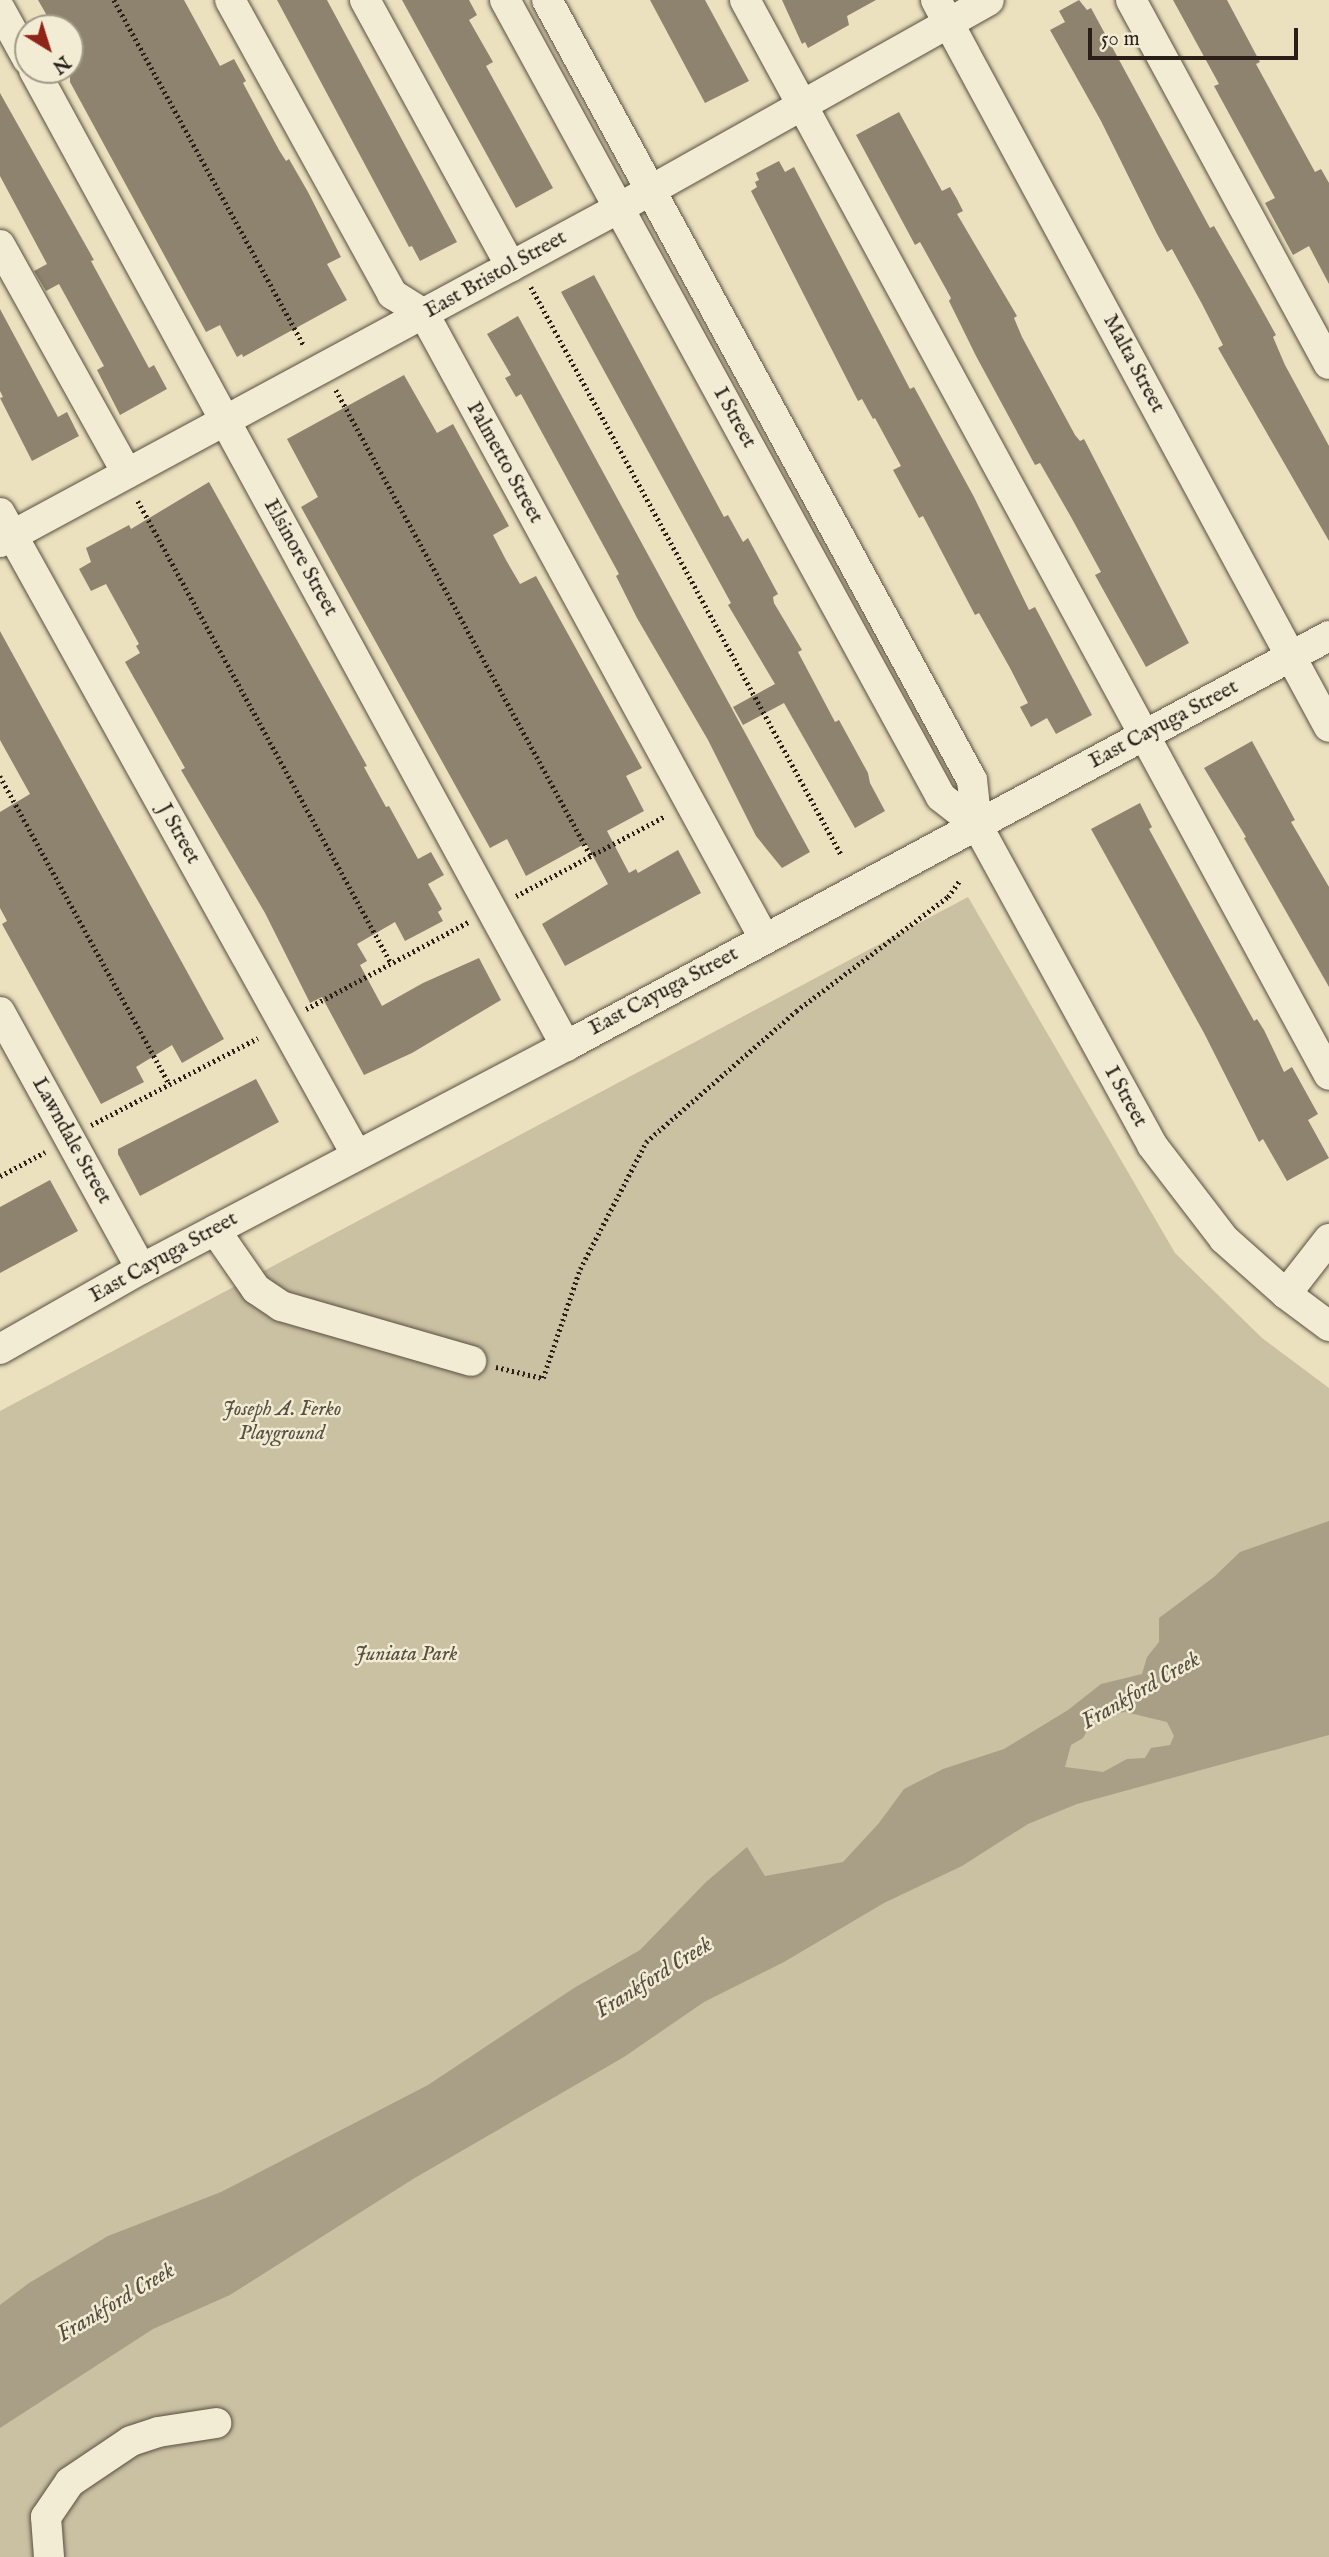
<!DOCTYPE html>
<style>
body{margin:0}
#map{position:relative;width:1329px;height:2557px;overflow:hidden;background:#ebe1be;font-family:"IM FELL English",serif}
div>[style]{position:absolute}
.green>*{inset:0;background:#cac0a2}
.water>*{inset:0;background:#a99f86}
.building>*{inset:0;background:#8e836e}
.path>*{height:4.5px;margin-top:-2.25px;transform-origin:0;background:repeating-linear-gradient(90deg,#291e18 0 2px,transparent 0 5.5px)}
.roads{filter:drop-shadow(0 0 2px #5a4f42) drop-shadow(0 0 2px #5a4f42)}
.minor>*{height:30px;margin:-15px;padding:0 15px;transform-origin:15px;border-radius:15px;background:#f2ecd5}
span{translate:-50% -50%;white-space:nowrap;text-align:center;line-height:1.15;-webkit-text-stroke:5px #f2ecd5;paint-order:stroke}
.street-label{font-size:21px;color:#291e18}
.park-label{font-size:21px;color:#594f41;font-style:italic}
.water-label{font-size:23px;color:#564b3e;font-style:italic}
.north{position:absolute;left:14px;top:14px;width:70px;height:70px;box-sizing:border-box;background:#f2ecd5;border:2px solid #a29a89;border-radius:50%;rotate:142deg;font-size:19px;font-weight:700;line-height:28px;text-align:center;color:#291e18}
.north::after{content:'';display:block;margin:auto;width:24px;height:32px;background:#8f2418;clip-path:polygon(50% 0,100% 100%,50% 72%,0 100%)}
.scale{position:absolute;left:1088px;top:28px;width:210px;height:32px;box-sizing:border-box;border:4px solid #291e18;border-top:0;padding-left:9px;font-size:21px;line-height:24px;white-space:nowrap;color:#291e18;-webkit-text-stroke:5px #f2ecd5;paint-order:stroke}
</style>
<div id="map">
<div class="green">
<div style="clip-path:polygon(968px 897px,1175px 1253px,1262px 1338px,1329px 1388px,1329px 2557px,0 2557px,0 1411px)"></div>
</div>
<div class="water">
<div style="clip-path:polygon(evenodd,1329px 1521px,1329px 1735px,1077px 1804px,1028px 1824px,962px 1866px,884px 1903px,784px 1962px,704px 2002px,624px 2057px,413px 2179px,230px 2295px,153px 2329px,0 2428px,0 2305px,29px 2283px,108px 2236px,221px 2192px,428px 2085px,574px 1988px,640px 1950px,706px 1882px,747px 1847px,765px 1876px,843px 1862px,879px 1823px,904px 1789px,943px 1769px,1004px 1749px,1068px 1710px,1101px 1684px,1142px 1674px,1147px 1657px,1159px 1642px,1159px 1618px,1214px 1577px,1240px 1552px,1329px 1521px,1125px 1712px,1167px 1722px,1174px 1736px,1170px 1745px,1151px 1748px,1145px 1758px,1127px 1759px,1103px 1772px,1065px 1767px,1071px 1745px,1083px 1738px,1095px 1717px,1125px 1712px)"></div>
</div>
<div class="building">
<div style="clip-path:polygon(38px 0,184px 0,220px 66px,234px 59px,246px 81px,243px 83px,279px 150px,286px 161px,289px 159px,308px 192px,341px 257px,327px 264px,347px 300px,243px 357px,242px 354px,237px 357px,220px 325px,206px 332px,70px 82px,70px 28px,53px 26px)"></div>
<div style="clip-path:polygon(277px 0,327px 0,457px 242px,420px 261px,412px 246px,409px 247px)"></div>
<div style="clip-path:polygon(402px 0,469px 0,477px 15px,469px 20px,493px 62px,486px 66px,553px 188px,516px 208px)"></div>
<div style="clip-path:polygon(650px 0,705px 0,749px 81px,705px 103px)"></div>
<div style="clip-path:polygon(782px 0,876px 0,847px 16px,849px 25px,808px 48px,805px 42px,802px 44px)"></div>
<div style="clip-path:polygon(1079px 0,1087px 10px,1091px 8px,1210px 228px,1214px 226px,1256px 299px,1276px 335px,1273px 337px,1285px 365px,1329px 446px,1329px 541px,1218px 348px,1223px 345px,1202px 304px,1172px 249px,1167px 252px,1157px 234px,1101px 121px,1050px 30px,1065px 22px,1059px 11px)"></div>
<div style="clip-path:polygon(1173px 0,1227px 0,1260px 62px,1256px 64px,1315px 172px,1321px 169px,1329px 183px,1329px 284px,1309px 246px,1293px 255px,1265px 203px,1275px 198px,1214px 86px,1219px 84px)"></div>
<div style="clip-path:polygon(0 93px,94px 260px,91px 261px,149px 368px,154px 365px,167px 389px,120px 415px,97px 370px,104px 366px,59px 284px,46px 291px,34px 271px,47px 264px,0 176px)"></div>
<div style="clip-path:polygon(899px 112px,942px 191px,950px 187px,957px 199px,963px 211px,957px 214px,1017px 316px,1014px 318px,1022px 337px,1075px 435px,1080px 441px,1084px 439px,1189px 643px,1146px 667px,1095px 575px,1101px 572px,1071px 517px,1040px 463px,1035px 465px,976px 356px,949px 301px,951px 298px,920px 242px,915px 245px,856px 135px)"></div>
<div style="clip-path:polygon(779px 161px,785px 172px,794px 167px,910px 389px,914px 387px,974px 497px,1029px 610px,1035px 607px,1092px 715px,1056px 734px,1047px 718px,1031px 727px,1020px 707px,1028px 703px,1010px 668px,979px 613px,975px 615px,923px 516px,919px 518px,893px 470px,901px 466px,875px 418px,873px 419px,862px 399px,858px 401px,751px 191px,757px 187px,755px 182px,759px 180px,756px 173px)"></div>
<div style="clip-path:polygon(594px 275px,724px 517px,728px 515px,743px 542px,748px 538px,778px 594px,773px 597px,774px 603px,802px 650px,798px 652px,835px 722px,839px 720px,868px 773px,870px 783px,885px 811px,855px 828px,784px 703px,743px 725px,733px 707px,775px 684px,728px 605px,731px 603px,561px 292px)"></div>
<div style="clip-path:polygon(0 309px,58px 417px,67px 412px,79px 436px,32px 461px,0 398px,3px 397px,0 391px)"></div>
<div style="clip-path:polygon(518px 316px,810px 852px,782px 868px,756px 836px,708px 740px,637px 618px,616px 576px,619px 574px,521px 394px,516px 397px,505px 378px,511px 375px,487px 334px)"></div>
<div style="clip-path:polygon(404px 375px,437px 433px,453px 424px,509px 526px,493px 535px,506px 560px,520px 584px,536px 576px,642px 768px,626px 776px,644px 811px,607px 831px,629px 873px,636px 869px,638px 873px,678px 850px,701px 893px,565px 966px,542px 924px,608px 884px,586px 843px,526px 876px,507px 839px,490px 848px,301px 507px,318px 497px,287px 439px)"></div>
<div style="clip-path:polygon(209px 482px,367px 766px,364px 767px,386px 807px,389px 806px,418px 859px,431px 852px,444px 875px,428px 884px,442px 909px,438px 912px,443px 921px,405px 941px,395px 922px,357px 944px,367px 961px,360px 965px,382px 1006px,423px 983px,479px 958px,501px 1000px,412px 1053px,364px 1075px,322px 997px,310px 1003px,265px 913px,181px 770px,185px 768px,125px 662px,140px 653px,136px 646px,139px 644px,106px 584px,91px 591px,79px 569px,91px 562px,86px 548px,129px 525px,131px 529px)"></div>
<div style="clip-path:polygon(0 631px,224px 1039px,182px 1063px,172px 1045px,136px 1067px,144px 1082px,101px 1104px,2px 924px,7px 921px,0 908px,0 812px,30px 794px,0 740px)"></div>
<div style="clip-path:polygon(1252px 741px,1295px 820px,1291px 822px,1329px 887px,1329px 987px,1244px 838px,1246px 837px,1204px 768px)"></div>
<div style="clip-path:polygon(1140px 803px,1152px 827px,1149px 829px,1254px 1021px,1257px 1019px,1264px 1030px,1284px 1072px,1292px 1067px,1318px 1114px,1308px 1120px,1329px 1158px,1287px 1181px,1263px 1139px,1259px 1142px,1204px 1033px,1091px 829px)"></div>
<div style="clip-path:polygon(256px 1079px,279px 1122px,140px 1196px,118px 1154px,118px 1149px)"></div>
<div style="clip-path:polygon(50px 1180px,78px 1231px,0 1273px,0 1207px)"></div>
</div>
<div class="path">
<div style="left:114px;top:0;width:394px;rotate:61.2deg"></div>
<div style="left:531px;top:287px;width:648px;rotate:61.34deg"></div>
<div style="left:336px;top:390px;width:531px;rotate:61.31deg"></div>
<div style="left:138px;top:501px;width:527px;rotate:61.29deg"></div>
<div style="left:0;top:776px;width:351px;rotate:61.2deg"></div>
<div style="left:516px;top:896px;width:169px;rotate:-28.2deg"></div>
<div style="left:306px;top:1009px;width:184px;rotate:-28.2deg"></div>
<div style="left:91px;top:1125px;width:188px;rotate:-27.5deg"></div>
<div style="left:0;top:1176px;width:51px;rotate:-28.1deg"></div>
<div style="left:496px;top:1367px;width:48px;rotate:13.2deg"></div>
<div style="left:543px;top:1378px;width:115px;rotate:-71.3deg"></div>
<div style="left:580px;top:1269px;width:143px;rotate:-62.5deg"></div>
<div style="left:646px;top:1142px;width:199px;rotate:-41.1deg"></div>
<div style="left:796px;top:1011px;width:190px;rotate:-36.9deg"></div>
<div style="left:948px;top:897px;width:21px;rotate:-55deg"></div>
</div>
<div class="roads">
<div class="minor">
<div style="left:230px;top:0;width:336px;rotate:61.1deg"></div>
<div style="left:392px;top:294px;width:38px;rotate:32deg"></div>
<div style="left:424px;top:314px;width:711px;rotate:61.42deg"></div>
<div style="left:365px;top:0;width:304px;rotate:61.3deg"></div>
<div style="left:505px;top:0;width:908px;rotate:61.32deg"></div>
<div style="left:941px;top:797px;width:46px;rotate:37.9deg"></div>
<div style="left:977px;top:825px;width:365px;rotate:61.3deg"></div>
<div style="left:1152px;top:1145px;width:118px;rotate:52.5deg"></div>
<div style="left:1224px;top:1239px;width:83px;rotate:41.6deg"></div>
<div style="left:1286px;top:1294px;width:54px;rotate:36.7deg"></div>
<div style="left:547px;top:0;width:888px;rotate:61.42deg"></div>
<div style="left:972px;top:780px;width:45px;rotate:83.7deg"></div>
<div style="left:745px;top:0;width:1223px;rotate:61.49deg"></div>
<div style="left:936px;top:0;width:826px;rotate:61.61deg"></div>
<div style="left:1131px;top:0;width:414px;rotate:61.5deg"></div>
<div style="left:0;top:9px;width:58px;rotate:61.2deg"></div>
<div style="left:34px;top:70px;width:1112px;rotate:61.41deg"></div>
<div style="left:0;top:245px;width:261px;rotate:60.9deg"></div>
<div style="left:0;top:513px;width:733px;rotate:60.95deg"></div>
<div style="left:0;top:542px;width:703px;rotate:-28.35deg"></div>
<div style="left:619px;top:208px;width:424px;rotate:-29.3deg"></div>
<div style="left:0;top:1012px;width:293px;rotate:61.2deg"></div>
<div style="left:215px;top:1230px;width:72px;rotate:55.2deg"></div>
<div style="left:256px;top:1289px;width:30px;rotate:34deg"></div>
<div style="left:281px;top:1306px;width:198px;rotate:16.1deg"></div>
<div style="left:1286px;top:1294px;width:70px;rotate:-52deg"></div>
<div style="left:0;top:1349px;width:162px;rotate:-29.6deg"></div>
<div style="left:141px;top:1269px;width:480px;rotate:-27.7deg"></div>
<div style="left:566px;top:1046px;width:866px;rotate:-28.25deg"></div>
<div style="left:49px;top:2557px;width:40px;rotate:-94.3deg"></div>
<div style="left:46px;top:2517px;width:42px;rotate:-55.6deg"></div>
<div style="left:70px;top:2482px;width:73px;rotate:-33.9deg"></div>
<div style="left:131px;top:2441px;width:28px;rotate:-18deg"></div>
<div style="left:158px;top:2432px;width:59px;rotate:-8.8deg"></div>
</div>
</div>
<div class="street-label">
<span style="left:496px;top:275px;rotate:-29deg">East Bristol Street</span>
<span style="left:1133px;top:364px;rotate:62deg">Malta Street</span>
<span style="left:734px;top:418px;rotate:61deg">I Street</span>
<span style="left:504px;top:463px;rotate:61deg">Palmetto Street</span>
<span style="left:300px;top:558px;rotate:61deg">Elsinore Street</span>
<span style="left:1164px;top:725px;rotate:-28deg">East Cayuga Street</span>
<span style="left:178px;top:834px;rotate:61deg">J Street</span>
<span style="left:664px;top:992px;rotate:-28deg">East Cayuga Street</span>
<span style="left:1125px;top:1097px;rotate:61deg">I Street</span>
<span style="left:71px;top:1141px;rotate:61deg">Lawndale Street</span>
<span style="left:164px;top:1258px;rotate:-29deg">East Cayuga Street</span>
</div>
<div class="park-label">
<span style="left:282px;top:1422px">Joseph A. Ferko<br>Playground</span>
<span style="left:406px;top:1655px">Juniata Park</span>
</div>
<div class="water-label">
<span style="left:1141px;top:1691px;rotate:-30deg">Frankford Creek</span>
<span style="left:654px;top:1978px;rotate:-32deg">Frankford Creek</span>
<span style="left:116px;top:2303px;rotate:-31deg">Frankford Creek</span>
</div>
<div class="north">N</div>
<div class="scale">50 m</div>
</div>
